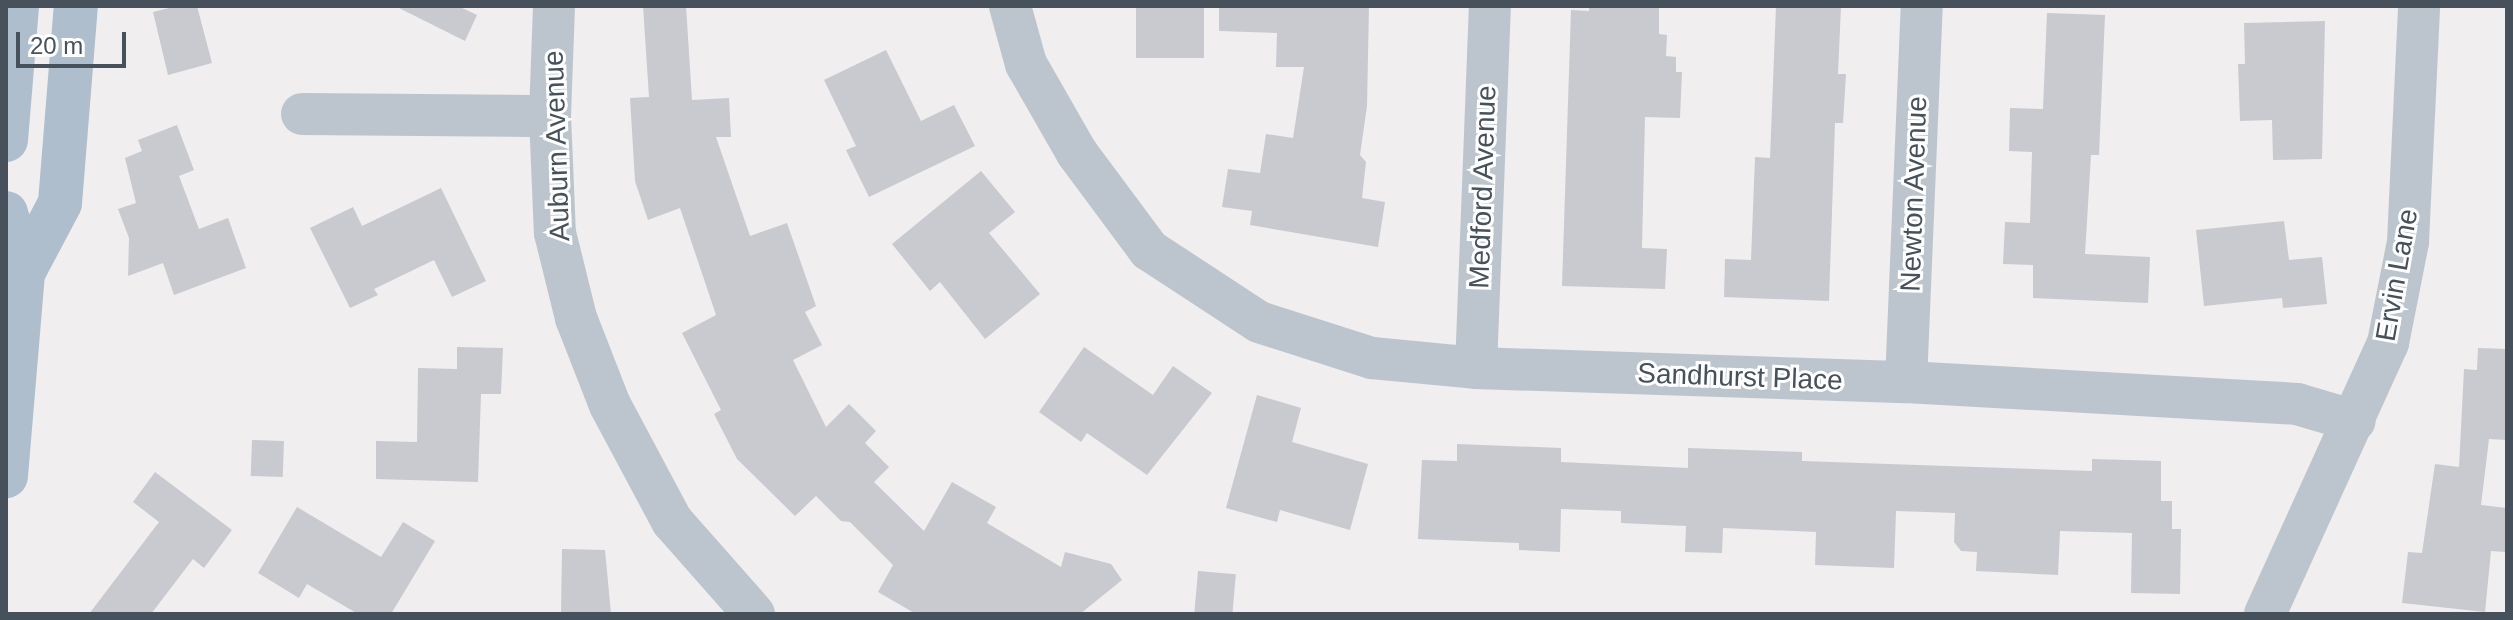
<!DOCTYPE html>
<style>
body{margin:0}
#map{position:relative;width:2513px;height:620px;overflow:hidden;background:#f0eeee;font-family:Arial,sans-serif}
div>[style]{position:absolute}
.building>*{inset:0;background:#c8cad0;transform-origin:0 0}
.minor>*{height:42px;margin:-21px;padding:0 21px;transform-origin:21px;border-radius:21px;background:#bcc5cd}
.major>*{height:44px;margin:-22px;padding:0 22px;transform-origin:22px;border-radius:22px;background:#aebecc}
span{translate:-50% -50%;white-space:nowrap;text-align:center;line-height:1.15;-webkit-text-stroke:6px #fff;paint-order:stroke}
.street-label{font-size:28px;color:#46515b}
.frame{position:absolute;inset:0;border:8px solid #46515b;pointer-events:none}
.scale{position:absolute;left:16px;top:32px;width:110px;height:36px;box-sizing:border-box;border:4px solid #46515b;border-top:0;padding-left:10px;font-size:24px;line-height:28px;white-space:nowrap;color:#46515b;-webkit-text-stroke:6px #fff;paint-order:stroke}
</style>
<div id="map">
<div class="building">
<div style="clip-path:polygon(177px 6px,197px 6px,212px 63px,168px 75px,153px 12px)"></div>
<div style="clip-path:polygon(395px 6px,458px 6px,477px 15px,465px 41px)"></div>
<div style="clip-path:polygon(643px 6px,686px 6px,692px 100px,729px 98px,731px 137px,716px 137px,750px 236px,787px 223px,816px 306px,805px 312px,822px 345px,793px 360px,826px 427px,849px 404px,876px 431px,865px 443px,889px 467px,874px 482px,924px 531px,952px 482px,996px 507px,987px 523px,1061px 567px,1065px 552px,1111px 564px,1122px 580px,1080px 614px,916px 614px,878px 592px,893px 565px,850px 522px,841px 521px,816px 496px,795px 516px,737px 459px,714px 414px,721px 410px,682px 333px,716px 315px,680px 208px,648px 220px,635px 181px,630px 98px,649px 97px)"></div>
<div style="left:1136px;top:6px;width:68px;height:52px"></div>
<div style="clip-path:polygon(1219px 6px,1369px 6px,1367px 106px,1360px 155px,1366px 162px,1362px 198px,1385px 202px,1378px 247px,1250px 225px,1252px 211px,1222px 207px,1228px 169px,1260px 173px,1266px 134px,1293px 138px,1304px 67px,1276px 67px,1277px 33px,1219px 31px)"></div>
<div style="clip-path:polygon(1589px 6px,1659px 6px,1659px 34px,1667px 35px,1666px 56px,1676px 57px,1676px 72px,1682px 72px,1680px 118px,1645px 117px,1642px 248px,1667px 249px,1665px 289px,1562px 286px,1571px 10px,1589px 11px)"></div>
<div style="clip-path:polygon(1776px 6px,1841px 6px,1838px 74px,1846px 74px,1843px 123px,1835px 123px,1829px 301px,1724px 297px,1725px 259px,1751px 260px,1755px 157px,1770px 158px)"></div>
<div style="clip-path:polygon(2047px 13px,2105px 15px,2099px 155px,2091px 155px,2085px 254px,2150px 257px,2148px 303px,2033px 298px,2033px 265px,2003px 264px,2005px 222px,2030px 223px,2032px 152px,2009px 151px,2010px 108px,2043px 109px)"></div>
<div style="clip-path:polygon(2325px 21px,2322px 159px,2273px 160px,2272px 120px,2240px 121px,2238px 64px,2245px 64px,2244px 23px)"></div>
<div style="clip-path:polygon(886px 50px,921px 121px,954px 105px,975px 146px,869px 197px,846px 150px,856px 146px,824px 80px)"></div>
<div style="clip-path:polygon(177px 125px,194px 170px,179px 176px,199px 229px,228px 218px,246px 268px,174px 295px,163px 263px,128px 276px,129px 238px,118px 209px,136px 203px,125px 158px,142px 151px,138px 140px)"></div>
<div style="clip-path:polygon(981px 171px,1015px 212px,989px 233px,1040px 294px,985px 339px,940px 282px,930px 291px,892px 244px)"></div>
<div style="clip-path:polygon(441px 188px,486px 281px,452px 297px,434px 260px,374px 289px,378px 295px,350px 308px,310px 228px,353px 207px,362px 226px)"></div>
<div style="clip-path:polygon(2284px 221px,2289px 260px,2322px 257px,2327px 304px,2283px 308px,2282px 298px,2204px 306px,2196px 230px)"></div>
<div style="clip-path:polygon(457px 347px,503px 348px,501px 394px,481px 394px,478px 482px,376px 479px,376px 441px,417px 442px,418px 368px,457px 369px)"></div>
<div style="clip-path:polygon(1084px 347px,1153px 395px,1173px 366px,1212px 393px,1147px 475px,1087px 433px,1081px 442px,1039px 412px)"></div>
<div style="clip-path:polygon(2478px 348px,2507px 349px,2507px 440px,2489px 439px,2481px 505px,2507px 508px,2507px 552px,2491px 551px,2485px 612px,2402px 603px,2408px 552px,2422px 553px,2435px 464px,2459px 467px,2464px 369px,2477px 370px)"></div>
<div style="clip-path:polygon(1257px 395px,1301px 408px,1292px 442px,1368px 464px,1350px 530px,1280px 510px,1277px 522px,1226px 508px)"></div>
<div style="left:252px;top:440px;width:32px;height:36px;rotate:2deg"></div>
<div style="clip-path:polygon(1457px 444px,1561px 448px,1561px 462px,1688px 468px,1688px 448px,1802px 452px,1802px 461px,2092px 471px,2092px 459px,2161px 461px,2161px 501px,2172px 501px,2172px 529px,2181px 529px,2180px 594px,2131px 593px,2132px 533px,2060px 531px,2058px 575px,1976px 571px,1977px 552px,1961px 551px,1954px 542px,1955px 513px,1896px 511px,1894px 568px,1815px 565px,1816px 532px,1723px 528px,1722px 553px,1685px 552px,1686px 526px,1621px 523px,1621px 511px,1561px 509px,1560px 552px,1519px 550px,1519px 543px,1418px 539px,1422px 460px,1457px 461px)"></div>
<div style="clip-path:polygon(155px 472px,232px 530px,204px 568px,193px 559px,151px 614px,89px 614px,159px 522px,133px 502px)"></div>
<div style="clip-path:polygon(297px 507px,381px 557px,403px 522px,435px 541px,391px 614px,358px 614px,307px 584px,299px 598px,258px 573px)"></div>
<div style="clip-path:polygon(562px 549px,605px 550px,611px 614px,561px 614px)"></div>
<div style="left:1198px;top:571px;width:38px;height:43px;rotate:5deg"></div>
</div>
<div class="minor">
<div style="left:554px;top:6px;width:110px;rotate:92.1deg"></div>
<div style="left:550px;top:116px;width:117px;rotate:87.6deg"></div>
<div style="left:555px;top:233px;width:88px;rotate:76.1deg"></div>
<div style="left:576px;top:318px;width:93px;rotate:68.7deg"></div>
<div style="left:610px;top:405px;width:132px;rotate:61.9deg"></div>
<div style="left:672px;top:521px;width:124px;rotate:48.6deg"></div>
<div style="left:1010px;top:6px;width:60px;rotate:74.6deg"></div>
<div style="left:1026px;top:64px;width:103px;rotate:60.2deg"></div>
<div style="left:1077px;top:153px;width:121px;rotate:53.4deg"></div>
<div style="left:1149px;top:250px;width:131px;rotate:33.2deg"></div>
<div style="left:1259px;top:322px;width:119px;rotate:17.7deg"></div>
<div style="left:1372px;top:358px;width:104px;rotate:5.5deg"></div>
<div style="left:1476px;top:368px;width:430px;rotate:1.9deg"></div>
<div style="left:1906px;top:382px;width:392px;rotate:3.2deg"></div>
<div style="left:2297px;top:404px;width:60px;rotate:16.3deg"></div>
<div style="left:302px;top:114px;width:248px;rotate:0.5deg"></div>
<div style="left:1476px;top:368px;width:362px;rotate:-87.8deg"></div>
<div style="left:1906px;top:382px;width:376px;rotate:-87.6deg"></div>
<div style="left:2265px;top:614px;width:298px;rotate:-65.6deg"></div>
<div style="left:2388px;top:343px;width:103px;rotate:-78.8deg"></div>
<div style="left:2408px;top:242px;width:236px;rotate:-87.3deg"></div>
</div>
<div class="major">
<div style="left:6px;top:140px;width:134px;rotate:-85.3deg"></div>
<div style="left:6px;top:213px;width:62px;rotate:74.2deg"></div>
<div style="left:23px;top:273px;width:204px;rotate:94.8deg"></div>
<div style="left:23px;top:273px;width:79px;rotate:-62.1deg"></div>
<div style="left:60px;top:203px;width:198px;rotate:-85.4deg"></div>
</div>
<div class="street-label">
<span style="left:557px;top:146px;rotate:-92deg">Auburn Avenue</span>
<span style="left:1483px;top:187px;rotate:-88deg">Medford Avenue</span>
<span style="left:1914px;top:194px;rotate:-88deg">Newton Avenue</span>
<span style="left:2397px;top:275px;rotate:-80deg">Ervin Lane</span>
<span style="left:1740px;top:377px;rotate:2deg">Sandhurst Place</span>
</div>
<div class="frame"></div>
<div class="scale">20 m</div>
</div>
